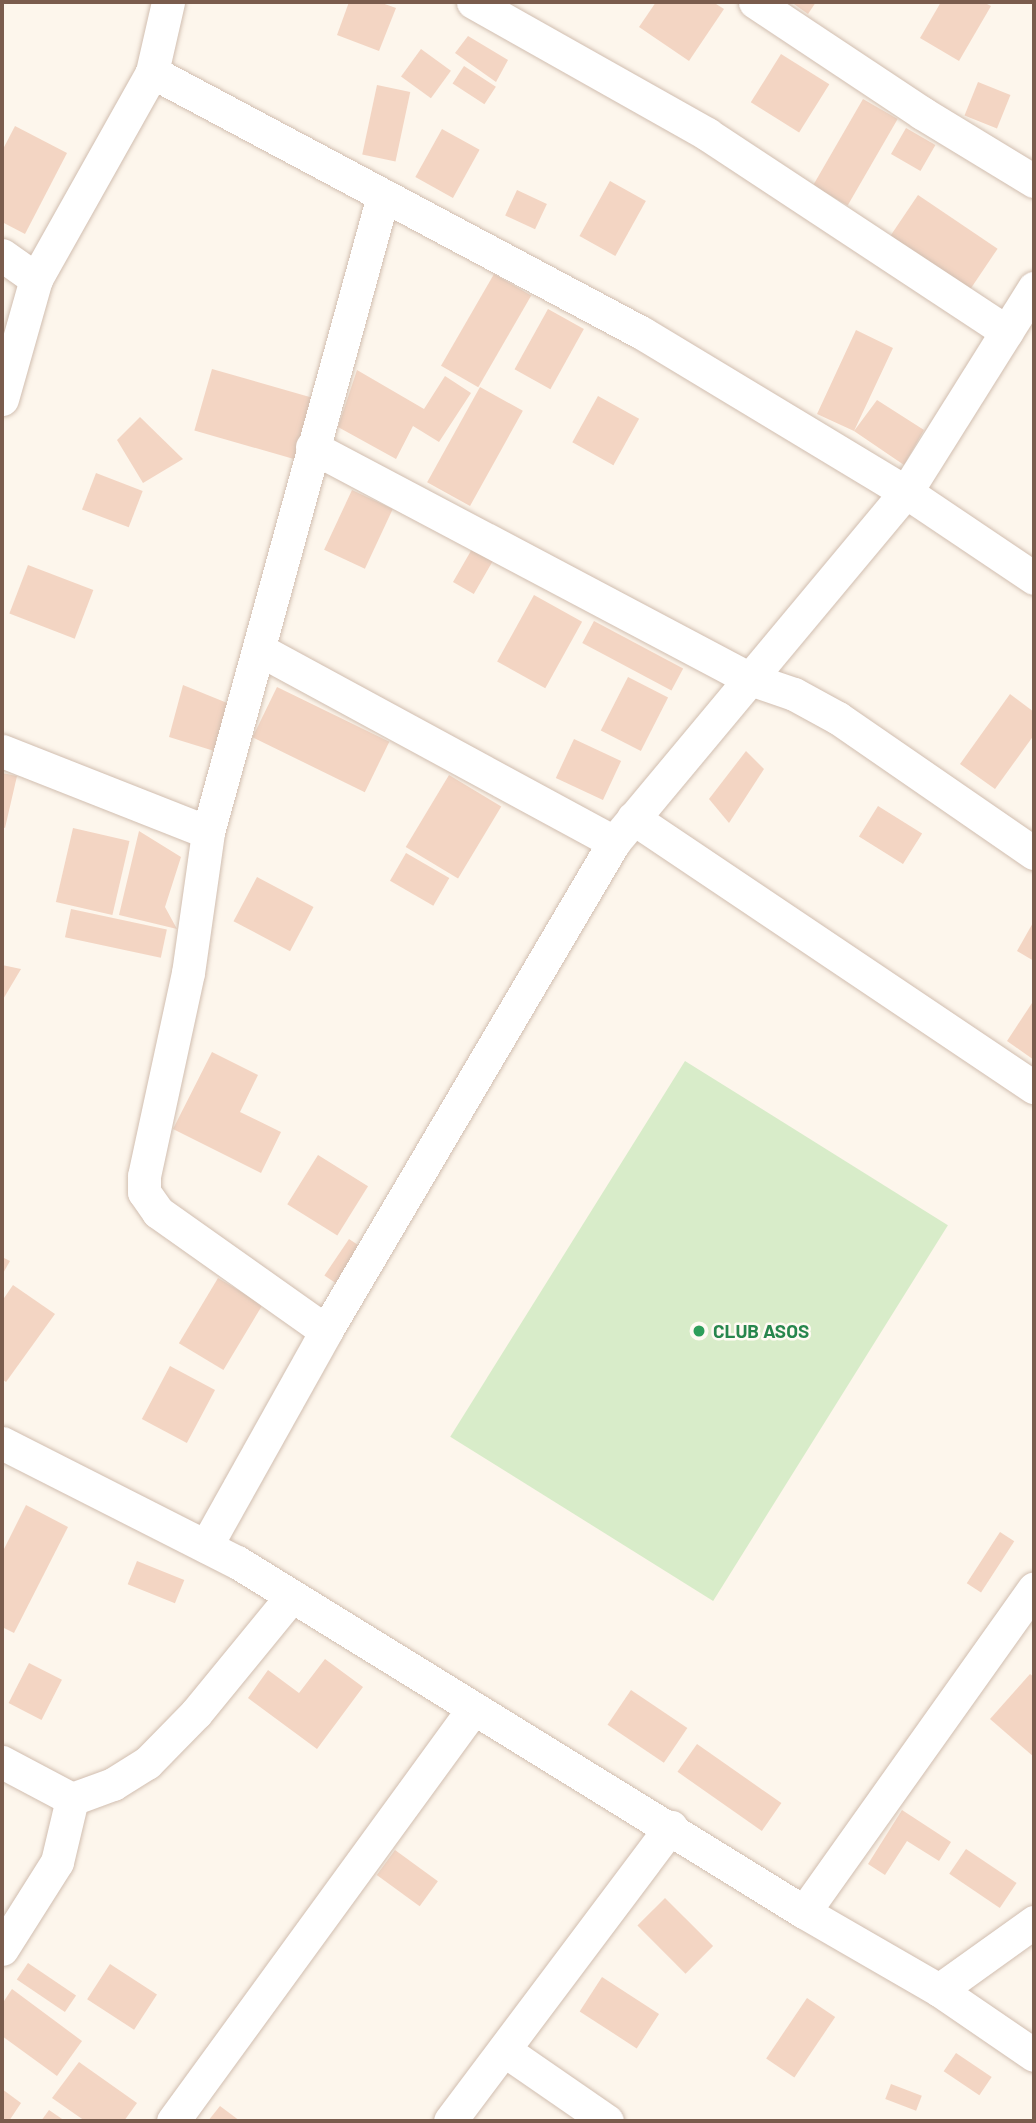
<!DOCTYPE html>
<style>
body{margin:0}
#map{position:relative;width:1036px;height:2123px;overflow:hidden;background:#fdf6ec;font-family:Barlow,sans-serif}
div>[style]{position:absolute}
.green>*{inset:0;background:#d8ecc9;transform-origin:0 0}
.building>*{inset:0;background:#f3d5c3;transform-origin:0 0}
.roads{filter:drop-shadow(0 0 2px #d1beb0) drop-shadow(0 0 2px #d1beb0)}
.minor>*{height:33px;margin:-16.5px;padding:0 16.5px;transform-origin:16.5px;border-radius:16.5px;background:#fff}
.dots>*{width:19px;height:19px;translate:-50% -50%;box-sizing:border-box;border:4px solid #fffaf3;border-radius:50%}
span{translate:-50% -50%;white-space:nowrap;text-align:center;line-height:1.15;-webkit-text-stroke:5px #fffaf3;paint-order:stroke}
.leisure-label{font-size:19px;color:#27864d;font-weight:700}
.left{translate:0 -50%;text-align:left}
.frame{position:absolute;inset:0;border:4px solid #7a5c4d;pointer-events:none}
</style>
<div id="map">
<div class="green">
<div style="left:685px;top:1061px;width:310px;height:443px;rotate:32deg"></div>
</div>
<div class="building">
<div style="clip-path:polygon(349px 2px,379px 2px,396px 8px,379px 51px,337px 35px)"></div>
<div style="clip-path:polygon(656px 2px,713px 2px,724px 9px,689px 61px,639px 27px)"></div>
<div style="clip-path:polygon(791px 2px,816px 2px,808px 14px)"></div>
<div style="clip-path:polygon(941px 2px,983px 2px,991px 6px,959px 61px,920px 38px)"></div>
<div style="clip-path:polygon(468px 36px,508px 60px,496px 82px,455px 53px)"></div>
<div style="left:421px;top:49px;width:37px;height:34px;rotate:36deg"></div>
<div style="left:781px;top:54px;width:57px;height:57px;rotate:32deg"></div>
<div style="left:464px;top:66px;width:38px;height:21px;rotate:33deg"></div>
<div style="left:978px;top:82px;width:35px;height:36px;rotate:22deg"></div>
<div style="left:377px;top:85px;width:34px;height:71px;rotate:12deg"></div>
<div style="left:863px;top:99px;width:40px;height:100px;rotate:30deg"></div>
<div style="clip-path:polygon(15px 126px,67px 153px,25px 234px,2px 222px,2px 151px)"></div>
<div style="left:906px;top:128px;width:34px;height:30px;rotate:30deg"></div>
<div style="left:442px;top:129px;width:43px;height:55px;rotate:29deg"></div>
<div style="left:610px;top:181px;width:41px;height:63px;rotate:29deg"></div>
<div style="left:517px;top:190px;width:33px;height:28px;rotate:25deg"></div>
<div style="left:918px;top:195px;width:96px;height:54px;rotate:34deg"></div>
<div style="left:494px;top:274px;width:43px;height:106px;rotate:30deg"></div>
<div style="left:548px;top:309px;width:41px;height:69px;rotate:29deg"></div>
<div style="clip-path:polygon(856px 330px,893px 348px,854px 431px,877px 400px,924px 430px,904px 465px,854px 431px,817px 414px)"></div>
<div style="left:212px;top:369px;width:108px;height:64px;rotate:16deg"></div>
<div style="clip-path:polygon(357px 370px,424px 409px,445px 376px,471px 393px,439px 442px,413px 426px,396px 459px,338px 427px)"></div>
<div style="left:480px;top:387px;width:49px;height:109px;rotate:29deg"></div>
<div style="left:598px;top:396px;width:47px;height:53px;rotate:29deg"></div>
<div style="clip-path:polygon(140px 417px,183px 459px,143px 483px,117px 440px)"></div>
<div style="left:96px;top:473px;width:50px;height:39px;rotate:21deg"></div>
<div style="left:352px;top:490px;width:45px;height:66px;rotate:25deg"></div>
<div style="left:472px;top:549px;width:24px;height:38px;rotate:30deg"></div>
<div style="left:28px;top:565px;width:70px;height:52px;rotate:21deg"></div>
<div style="left:534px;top:595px;width:55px;height:76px;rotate:29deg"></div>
<div style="left:594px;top:621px;width:101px;height:25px;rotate:28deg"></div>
<div style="left:628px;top:677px;width:45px;height:60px;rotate:27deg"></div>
<div style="clip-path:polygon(183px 685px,237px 707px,224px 754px,169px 737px)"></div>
<div style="left:277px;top:687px;width:125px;height:56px;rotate:26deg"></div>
<div style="clip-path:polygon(1010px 694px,1034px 712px,1034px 735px,995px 789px,960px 764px)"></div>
<div style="left:574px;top:739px;width:52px;height:43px;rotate:25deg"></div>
<div style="clip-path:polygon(746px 751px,764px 769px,729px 823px,709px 799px)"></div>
<div style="clip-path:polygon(2px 773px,17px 776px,5px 828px,2px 827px)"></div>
<div style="left:449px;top:775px;width:61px;height:84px;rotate:31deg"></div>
<div style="left:878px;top:806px;width:52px;height:36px;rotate:32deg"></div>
<div style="left:73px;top:828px;width:58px;height:76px;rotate:13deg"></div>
<div style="clip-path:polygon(139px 831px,181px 857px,165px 907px,177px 929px,119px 915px)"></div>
<div style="left:406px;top:853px;width:50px;height:32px;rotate:30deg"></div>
<div style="left:257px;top:877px;width:64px;height:50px;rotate:28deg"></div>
<div style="left:71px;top:909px;width:98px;height:29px;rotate:12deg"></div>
<div style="clip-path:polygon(1034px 921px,1034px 961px,1017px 951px)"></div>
<div style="clip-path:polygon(2px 965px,21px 969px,2px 1001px)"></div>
<div style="clip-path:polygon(1034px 1000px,1034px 1060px,1007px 1041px)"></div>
<div style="clip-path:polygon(212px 1052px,258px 1075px,240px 1112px,281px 1132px,261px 1173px,173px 1129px)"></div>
<div style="left:318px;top:1155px;width:59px;height:58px;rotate:32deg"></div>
<div style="left:349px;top:1239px;width:14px;height:44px;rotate:34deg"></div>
<div style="clip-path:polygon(2px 1257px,10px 1261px,2px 1275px)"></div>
<div style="left:218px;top:1278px;width:52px;height:76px;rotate:31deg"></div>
<div style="clip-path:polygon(13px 1285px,55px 1314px,6px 1382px,2px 1379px,2px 1301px)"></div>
<div style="left:170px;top:1366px;width:51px;height:60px;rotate:28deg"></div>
<div style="clip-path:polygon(26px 1505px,68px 1527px,14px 1633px,2px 1627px,2px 1553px)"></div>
<div style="left:1000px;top:1532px;width:17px;height:61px;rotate:33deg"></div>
<div style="left:137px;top:1561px;width:51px;height:25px;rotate:22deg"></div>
<div style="clip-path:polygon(325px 1659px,363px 1687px,317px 1749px,248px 1698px,268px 1670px,299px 1693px)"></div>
<div style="left:29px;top:1663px;width:37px;height:45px;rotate:27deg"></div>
<div style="clip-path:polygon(1030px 1674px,1034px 1677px,1034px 1757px,990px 1719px)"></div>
<div style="left:631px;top:1690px;width:68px;height:42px;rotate:34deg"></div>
<div style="left:697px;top:1744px;width:103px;height:34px;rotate:35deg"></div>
<div style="clip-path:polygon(902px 1810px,951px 1842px,939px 1861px,907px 1841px,885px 1875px,868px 1864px)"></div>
<div style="left:966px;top:1849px;width:61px;height:30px;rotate:34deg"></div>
<div style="left:395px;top:1850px;width:53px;height:31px;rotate:36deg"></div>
<div style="left:665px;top:1898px;width:68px;height:39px;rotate:45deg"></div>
<div style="left:28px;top:1963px;width:58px;height:20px;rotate:34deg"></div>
<div style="left:110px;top:1964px;width:56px;height:42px;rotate:33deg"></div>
<div style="left:602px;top:1977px;width:68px;height:41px;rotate:33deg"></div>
<div style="clip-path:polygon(12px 1989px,82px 2041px,57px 2076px,2px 2036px,2px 2004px)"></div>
<div style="left:807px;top:1998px;width:34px;height:73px;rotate:34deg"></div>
<div style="left:956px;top:2053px;width:43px;height:22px;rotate:34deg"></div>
<div style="clip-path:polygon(79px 2062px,137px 2103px,124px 2121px,85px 2121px,52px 2098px)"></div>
<div style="left:891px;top:2084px;width:33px;height:16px;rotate:21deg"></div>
<div style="clip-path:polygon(2px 2089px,21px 2103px,9px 2121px,2px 2121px)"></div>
<div style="clip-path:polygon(220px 2106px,240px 2121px,208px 2121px)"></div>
<div style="clip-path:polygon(49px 2110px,65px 2121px,41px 2121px)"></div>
</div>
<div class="roads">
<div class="minor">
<div style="left:473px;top:2px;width:269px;rotate:29.4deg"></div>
<div style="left:707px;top:134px;width:359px;rotate:33.4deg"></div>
<div style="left:755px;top:2px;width:201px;rotate:33.6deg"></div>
<div style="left:922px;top:113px;width:131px;rotate:31.3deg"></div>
<div style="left:152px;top:72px;width:555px;rotate:28.04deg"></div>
<div style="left:642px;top:333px;width:308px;rotate:31.1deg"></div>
<div style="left:906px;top:492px;width:154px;rotate:33.9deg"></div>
<div style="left:2px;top:255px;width:42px;rotate:35.2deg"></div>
<div style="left:2px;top:399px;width:125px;rotate:-74.2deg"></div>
<div style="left:36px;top:279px;width:237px;rotate:-60.7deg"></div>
<div style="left:152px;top:72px;width:72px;rotate:-77.1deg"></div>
<div style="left:312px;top:447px;width:496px;rotate:27.9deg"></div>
<div style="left:750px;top:679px;width:46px;rotate:18.8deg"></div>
<div style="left:794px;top:694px;width:50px;rotate:28.6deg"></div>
<div style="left:838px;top:718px;width:238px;rotate:34.6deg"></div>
<div style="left:260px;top:650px;width:403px;rotate:28.5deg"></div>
<div style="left:2px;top:751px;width:221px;rotate:21.5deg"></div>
<div style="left:633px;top:818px;width:483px;rotate:33.9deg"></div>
<div style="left:326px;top:1331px;width:206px;rotate:-144.7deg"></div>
<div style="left:158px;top:1212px;width:24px;rotate:-125deg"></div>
<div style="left:144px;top:1192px;width:16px;rotate:-90deg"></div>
<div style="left:144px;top:1176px;width:208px;rotate:-77.8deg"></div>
<div style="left:188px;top:973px;width:142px;rotate:-81.9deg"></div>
<div style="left:208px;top:832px;width:660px;rotate:-74.62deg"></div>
<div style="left:2px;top:1443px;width:263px;rotate:26.9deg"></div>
<div style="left:237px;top:1562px;width:666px;rotate:31.69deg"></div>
<div style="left:804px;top:1912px;width:156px;rotate:30deg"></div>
<div style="left:939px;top:1990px;width:115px;rotate:34.4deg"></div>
<div style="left:206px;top:1546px;width:246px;rotate:-60.8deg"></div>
<div style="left:326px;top:1331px;width:568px;rotate:-59.5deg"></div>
<div style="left:614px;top:842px;width:456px;rotate:-50.2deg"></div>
<div style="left:906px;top:492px;width:241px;rotate:-57.9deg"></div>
<div style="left:2px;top:1762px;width:79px;rotate:27.9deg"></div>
<div style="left:804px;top:1912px;width:397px;rotate:-54.6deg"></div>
<div style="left:2px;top:1949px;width:103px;rotate:-57.7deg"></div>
<div style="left:57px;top:1862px;width:65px;rotate:-76.6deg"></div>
<div style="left:72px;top:1799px;width:44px;rotate:-20.1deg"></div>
<div style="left:113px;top:1784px;width:40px;rotate:-32deg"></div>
<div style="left:147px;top:1763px;width:70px;rotate:-45.6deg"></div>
<div style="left:196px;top:1713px;width:150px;rotate:-50.7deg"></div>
<div style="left:939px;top:1990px;width:117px;rotate:-35.6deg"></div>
<div style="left:504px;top:2050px;width:125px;rotate:34.6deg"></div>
<div style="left:173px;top:2121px;width:510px;rotate:-53.94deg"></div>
<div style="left:450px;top:2121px;width:368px;rotate:-53.1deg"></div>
</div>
</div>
<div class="dots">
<div style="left:699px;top:1331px;background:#2e9e5b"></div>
</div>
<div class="leisure-label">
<span class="left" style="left:713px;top:1331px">CLUB ASOS</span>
</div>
<div class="frame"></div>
</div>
